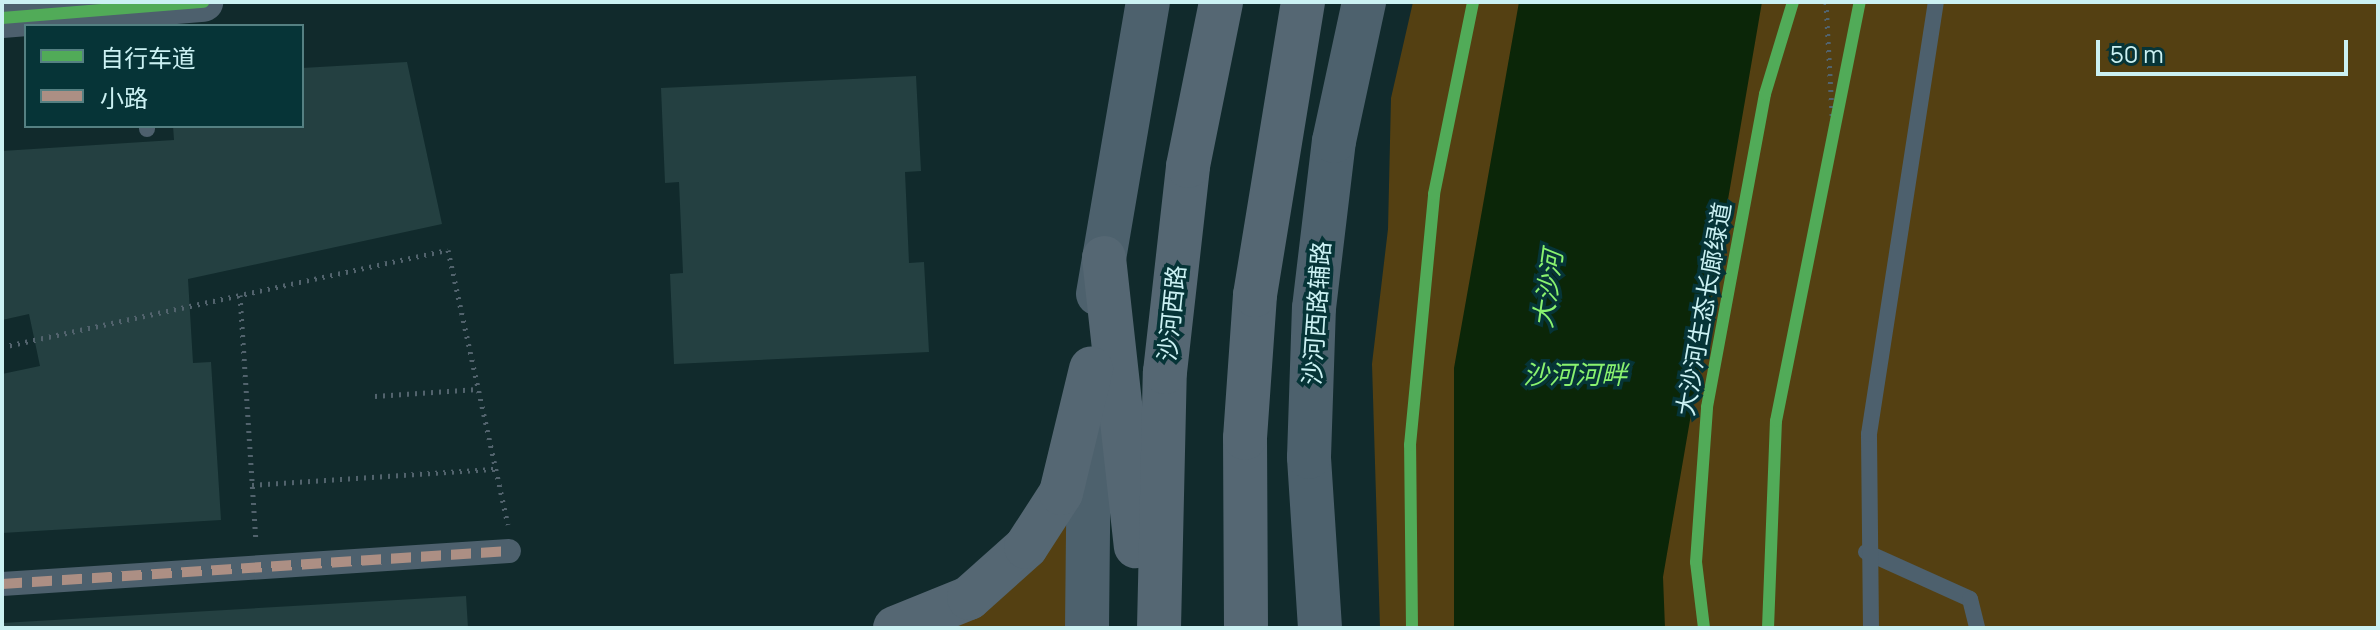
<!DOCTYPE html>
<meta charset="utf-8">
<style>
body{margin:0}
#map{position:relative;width:2380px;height:630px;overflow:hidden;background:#112a2c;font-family:Manrope,"Noto Sans SC",sans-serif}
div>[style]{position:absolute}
.green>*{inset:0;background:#544012}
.water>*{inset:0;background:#0b2608}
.building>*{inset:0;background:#244041}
.path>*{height:5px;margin-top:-2.5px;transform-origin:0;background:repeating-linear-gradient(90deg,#52636d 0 2px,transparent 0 8px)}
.service>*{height:16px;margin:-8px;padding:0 8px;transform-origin:8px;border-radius:8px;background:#4d606d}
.pedestrian>*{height:24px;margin:-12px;padding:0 12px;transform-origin:12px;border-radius:12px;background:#4d606d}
.tertiary>*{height:40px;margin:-20px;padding:0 20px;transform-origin:20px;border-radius:20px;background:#4d606d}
.secondary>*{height:44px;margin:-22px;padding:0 22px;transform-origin:22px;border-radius:22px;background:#4d616d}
.primary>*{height:44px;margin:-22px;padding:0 22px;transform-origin:22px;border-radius:22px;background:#556773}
.quiet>*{height:10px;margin-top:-5px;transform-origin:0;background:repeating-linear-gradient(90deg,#ac8f84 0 20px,transparent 0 30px)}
.cycleway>*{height:12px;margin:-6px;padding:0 6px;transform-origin:6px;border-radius:6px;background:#51ab58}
span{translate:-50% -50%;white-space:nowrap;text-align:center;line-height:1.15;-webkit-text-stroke:7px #063437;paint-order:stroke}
.street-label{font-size:24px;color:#cbf1f3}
.water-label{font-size:26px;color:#89f26f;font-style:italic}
.frame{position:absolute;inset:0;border:4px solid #cbf1f3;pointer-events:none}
.legend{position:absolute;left:24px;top:24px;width:280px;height:104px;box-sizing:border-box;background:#063437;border:2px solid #558082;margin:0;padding:10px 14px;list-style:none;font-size:24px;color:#cbf1f3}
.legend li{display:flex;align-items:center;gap:16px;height:40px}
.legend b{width:40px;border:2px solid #558082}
.scale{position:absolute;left:2096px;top:40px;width:252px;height:36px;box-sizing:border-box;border:4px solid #cbf1f3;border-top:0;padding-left:10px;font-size:24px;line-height:28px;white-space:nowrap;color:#cbf1f3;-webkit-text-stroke:6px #063437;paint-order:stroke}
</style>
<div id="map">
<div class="green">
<div style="clip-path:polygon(1413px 2px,2378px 2px,2378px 628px,1380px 628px,1372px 364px,1388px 229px,1391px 98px)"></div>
<div style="clip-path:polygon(1066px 525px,1071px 628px,948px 628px)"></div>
</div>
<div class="water">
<div style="clip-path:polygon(1519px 2px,1762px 2px,1663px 577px,1665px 628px,1454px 628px,1454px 368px)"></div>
</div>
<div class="building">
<div style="clip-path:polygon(407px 62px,442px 224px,188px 279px,193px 363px,211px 362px,221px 520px,2px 533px,2px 374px,40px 366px,29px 314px,2px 320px,2px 151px,174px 140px,173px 126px,302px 126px,302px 68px)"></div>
<div style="clip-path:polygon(916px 76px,921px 171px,905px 172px,909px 263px,924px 262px,929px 352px,674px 364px,670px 274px,683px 273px,679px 182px,665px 183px,661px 88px)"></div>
<div style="clip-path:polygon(466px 596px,468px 628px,2px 628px,2px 623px)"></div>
</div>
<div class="path">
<div style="left:1826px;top:2px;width:130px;rotate:86.9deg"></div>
<div style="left:240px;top:295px;width:247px;rotate:86.3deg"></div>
<div style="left:2px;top:347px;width:456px;rotate:-12.3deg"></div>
<div style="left:448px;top:250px;width:281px;rotate:77.7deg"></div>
<div style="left:375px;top:396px;width:103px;rotate:-3.9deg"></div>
<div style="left:252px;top:485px;width:245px;rotate:-3.8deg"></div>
</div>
<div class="service">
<div style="left:147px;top:126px;width:3px;rotate:90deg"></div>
<div style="left:1866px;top:552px;width:114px;rotate:24.3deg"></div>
<div style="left:1970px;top:599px;width:30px;rotate:76deg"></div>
<div style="left:1871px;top:628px;width:194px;rotate:-90.6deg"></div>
<div style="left:1869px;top:434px;width:437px;rotate:-81.2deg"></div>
</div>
<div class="pedestrian">
<div style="left:2px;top:584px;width:508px;rotate:-3.72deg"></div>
</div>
<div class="tertiary">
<div style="left:2px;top:18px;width:202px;rotate:-4.6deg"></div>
</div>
<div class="secondary">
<div style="left:1098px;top:294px;width:296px;rotate:-80.3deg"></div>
<div style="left:1087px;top:628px;width:201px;rotate:-89.4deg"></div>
<div style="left:1320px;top:628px;width:171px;rotate:-93.7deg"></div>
<div style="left:1309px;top:457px;width:149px;rotate:-88.1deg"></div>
<div style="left:1314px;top:308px;width:168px;rotate:-83.2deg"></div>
<div style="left:1334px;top:141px;width:142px;rotate:-77.8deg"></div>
</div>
<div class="primary">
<div style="left:1104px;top:258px;width:290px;rotate:83.7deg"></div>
<div style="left:895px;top:628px;width:80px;rotate:-22.1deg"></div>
<div style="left:969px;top:598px;width:76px;rotate:-41.8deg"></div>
<div style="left:1026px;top:547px;width:64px;rotate:-57.1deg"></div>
<div style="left:1061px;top:493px;width:128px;rotate:-76.4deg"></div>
<div style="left:1159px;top:628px;width:256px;rotate:-88.7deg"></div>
<div style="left:1165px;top:372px;width:207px;rotate:-83.6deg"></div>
<div style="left:1188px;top:166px;width:167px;rotate:-78.6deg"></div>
<div style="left:1246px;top:628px;width:190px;rotate:-90.3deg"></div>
<div style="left:1245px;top:438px;width:143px;rotate:-86deg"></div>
<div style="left:1255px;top:295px;width:297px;rotate:-80.7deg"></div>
</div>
<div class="quiet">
<div style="left:2px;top:584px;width:508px;rotate:-3.72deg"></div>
</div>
<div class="cycleway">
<div style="left:2px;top:18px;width:202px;rotate:-4.6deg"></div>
<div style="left:1412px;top:628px;width:183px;rotate:-90.6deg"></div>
<div style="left:1410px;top:445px;width:252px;rotate:-84.5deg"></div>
<div style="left:1434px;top:194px;width:196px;rotate:-78.5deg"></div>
<div style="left:1704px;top:628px;width:66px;rotate:-96.9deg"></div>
<div style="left:1696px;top:562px;width:155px;rotate:-85.9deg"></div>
<div style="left:1707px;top:407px;width:318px;rotate:-79.5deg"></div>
<div style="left:1765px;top:94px;width:96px;rotate:-73.1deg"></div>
<div style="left:1768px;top:628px;width:207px;rotate:-87.8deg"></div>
<div style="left:1776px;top:421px;width:427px;rotate:-78.7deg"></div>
</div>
<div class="street-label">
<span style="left:1703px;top:309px;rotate:-80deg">大沙河生态长廊绿道</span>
<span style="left:1171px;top:313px;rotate:-84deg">沙河西路</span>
<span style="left:1316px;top:313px;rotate:-86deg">沙河西路辅路</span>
</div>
<div class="water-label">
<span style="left:1548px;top:289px;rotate:-82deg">大沙河</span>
<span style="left:1575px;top:375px">沙河河畔</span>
</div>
<div class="frame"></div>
<ul class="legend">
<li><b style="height:10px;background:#51ab58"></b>自行车道</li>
<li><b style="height:10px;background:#ac8f84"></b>小路</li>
</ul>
<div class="scale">50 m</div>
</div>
